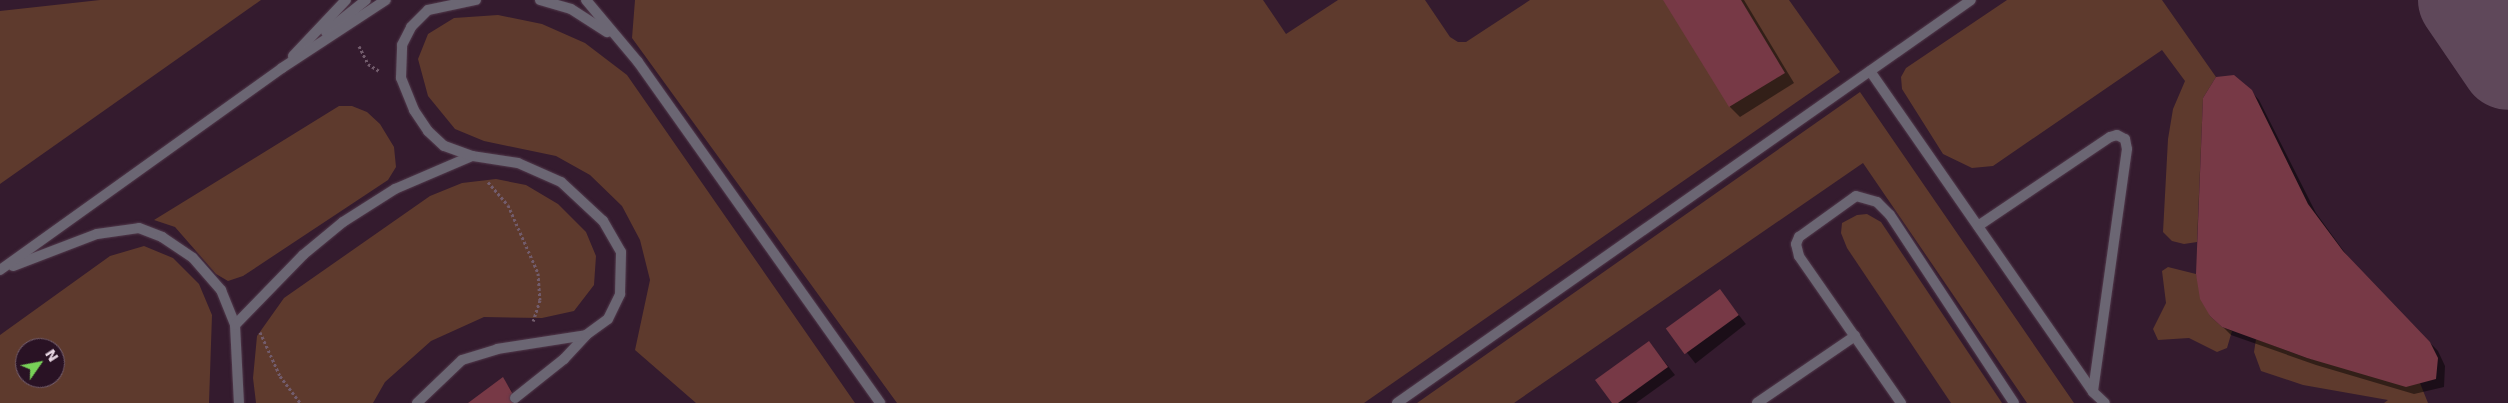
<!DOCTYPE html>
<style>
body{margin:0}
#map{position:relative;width:2508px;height:403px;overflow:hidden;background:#341b2e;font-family:"DejaVu Sans",sans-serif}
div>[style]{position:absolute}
.green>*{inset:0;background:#5e3a2d}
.shadow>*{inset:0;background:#0007;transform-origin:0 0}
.taxiway>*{height:94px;margin:-47px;padding:0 47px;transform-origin:47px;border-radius:47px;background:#5f485a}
.building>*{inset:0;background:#773946;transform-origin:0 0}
.path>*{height:3px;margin-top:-1.5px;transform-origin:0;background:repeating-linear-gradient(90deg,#725c6c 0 2.5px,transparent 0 5px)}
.roads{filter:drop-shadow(0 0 1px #51394b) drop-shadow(0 0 1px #51394b)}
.lane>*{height:10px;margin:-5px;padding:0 5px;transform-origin:5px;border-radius:5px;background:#6b6673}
span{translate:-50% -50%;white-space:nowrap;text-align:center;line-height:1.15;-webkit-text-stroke:4px #291224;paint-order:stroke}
.north{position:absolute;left:15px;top:338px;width:50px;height:50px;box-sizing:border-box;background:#291224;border:1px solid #756070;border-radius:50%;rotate:57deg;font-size:14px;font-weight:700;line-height:20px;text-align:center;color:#e7d6e2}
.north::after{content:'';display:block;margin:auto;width:18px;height:22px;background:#78d158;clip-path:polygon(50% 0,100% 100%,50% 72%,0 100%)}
</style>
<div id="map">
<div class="green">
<div style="clip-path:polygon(100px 0,261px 0,0 184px,0 11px)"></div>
<div style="clip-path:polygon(635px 0,1263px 0,1286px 34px,1338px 0,1425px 0,1450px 37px,1458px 42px,1466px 42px,1530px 0,1789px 0,1840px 72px,1364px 403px,897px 403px,632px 38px)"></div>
<div style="clip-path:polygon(2007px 0,2162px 0,2216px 77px,2203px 98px,2197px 242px,2184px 244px,2172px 241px,2163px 232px,2168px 139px,2173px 109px,2185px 81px,2162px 50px,1993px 166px,1972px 168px,1943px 154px,1902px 89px,1901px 77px,1906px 68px)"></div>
<div style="clip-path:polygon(498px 15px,542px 24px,585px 43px,627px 75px,855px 403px,696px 403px,635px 350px,650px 280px,640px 240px,622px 206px,590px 175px,556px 156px,484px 141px,455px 129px,428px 96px,418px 59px,428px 34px,454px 18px)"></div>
<div style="clip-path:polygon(1860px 92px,2074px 403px,2027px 403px,1863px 163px,1514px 403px,1417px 403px)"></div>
<div style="clip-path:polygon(339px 106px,352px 106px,367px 112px,380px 124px,394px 147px,396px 167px,388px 180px,243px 276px,228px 281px,216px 274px,175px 227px,154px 220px)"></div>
<div style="clip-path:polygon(496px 179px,526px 185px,558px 204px,586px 232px,596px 256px,594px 285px,574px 311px,542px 318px,484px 317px,431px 341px,385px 382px,373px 403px,256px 403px,253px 378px,257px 336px,284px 298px,430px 196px,462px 183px)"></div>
<div style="clip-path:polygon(1867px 214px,1881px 222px,2002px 403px,1951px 403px,1847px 248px,1841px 233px,1842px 223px,1857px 215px)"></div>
<div style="clip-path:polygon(evenodd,144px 246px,173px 258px,199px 284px,212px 315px,209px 403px,0 403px,0 335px,110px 256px,144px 246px,25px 348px,55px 348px,55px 378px,25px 378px,25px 348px)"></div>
<div style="clip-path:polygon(2168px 267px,2196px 274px,2210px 316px,2222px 327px,2232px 331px,2227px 348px,2217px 352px,2189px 338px,2158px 340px,2153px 329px,2166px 303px,2162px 271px)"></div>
<div style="clip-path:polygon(2256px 339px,2307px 358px,2420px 383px,2428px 403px,2384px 403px,2388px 400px,2303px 385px,2261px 371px,2254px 352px)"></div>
</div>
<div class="shadow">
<div style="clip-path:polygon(1664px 0,1744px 0,1794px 83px,1740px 117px,1730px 107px)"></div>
<div style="clip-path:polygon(2251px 91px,2259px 100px,2316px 213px,2351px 261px,2438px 351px,2445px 366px,2444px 387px,2414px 394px,2316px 365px,2231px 335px,2211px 315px,2197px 274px,2204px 98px)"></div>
<div style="left:1720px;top:291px;width:42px;height:64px;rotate:52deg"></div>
<div style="clip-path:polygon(1649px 342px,1675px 375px,1636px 403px,1614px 403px)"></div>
<div style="clip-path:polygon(503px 379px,520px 403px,470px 403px)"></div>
</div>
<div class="taxiway">
<div style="left:2465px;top:0;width:76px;rotate:55.7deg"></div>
</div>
<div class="building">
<div style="clip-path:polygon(1663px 0,1741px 0,1785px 73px,1729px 107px)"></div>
<div style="clip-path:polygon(2234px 75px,2252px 90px,2308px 204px,2343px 251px,2430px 342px,2438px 358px,2436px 379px,2406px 387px,2307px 358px,2222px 327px,2210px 316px,2200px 299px,2196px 274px,2203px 98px,2216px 77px)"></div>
<div style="left:1720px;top:289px;width:32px;height:67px;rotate:54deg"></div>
<div style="clip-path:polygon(1649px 341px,1668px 367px,1618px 403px,1612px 403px,1595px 380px)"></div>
<div style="clip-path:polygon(503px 377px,518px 403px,468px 403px)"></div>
</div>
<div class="path">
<div style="left:359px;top:46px;width:20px;rotate:63deg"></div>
<div style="left:368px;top:64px;width:13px;rotate:32deg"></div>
<div style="left:488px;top:182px;width:30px;rotate:49deg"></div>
<div style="left:508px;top:205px;width:74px;rotate:66.2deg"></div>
<div style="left:538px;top:273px;width:27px;rotate:86deg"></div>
<div style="left:540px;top:300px;width:22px;rotate:108deg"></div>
<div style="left:260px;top:332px;width:48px;rotate:65.6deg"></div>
<div style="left:280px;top:376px;width:34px;rotate:53deg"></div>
</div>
<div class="roads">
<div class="lane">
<div style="left:540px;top:0;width:32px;rotate:16deg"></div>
<div style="left:571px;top:9px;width:43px;rotate:32.6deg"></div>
<div style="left:586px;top:0;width:81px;rotate:50deg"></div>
<div style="left:638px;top:62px;width:418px;rotate:54.6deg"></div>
<div style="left:326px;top:32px;width:51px;rotate:-38.7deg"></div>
<div style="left:293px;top:56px;width:77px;rotate:-46.6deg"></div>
<div style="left:1870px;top:71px;width:391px;rotate:55.2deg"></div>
<div style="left:2093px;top:392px;width:16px;rotate:43deg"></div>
<div style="left:1978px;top:226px;width:159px;rotate:-34deg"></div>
<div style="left:2110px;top:137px;width:7px;rotate:-16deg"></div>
<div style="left:2117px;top:135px;width:9px;rotate:27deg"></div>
<div style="left:2125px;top:139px;width:10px;rotate:79deg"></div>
<div style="left:2127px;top:149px;width:245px;rotate:98deg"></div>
<div style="left:13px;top:266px;width:90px;rotate:-20.9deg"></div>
<div style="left:97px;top:234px;width:42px;rotate:-8.1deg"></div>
<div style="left:139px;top:228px;width:25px;rotate:21deg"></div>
<div style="left:162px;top:237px;width:37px;rotate:34deg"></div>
<div style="left:193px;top:258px;width:43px;rotate:48.8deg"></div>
<div style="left:221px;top:290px;width:38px;rotate:68deg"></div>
<div style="left:235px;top:325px;width:78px;rotate:87.1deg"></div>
<div style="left:0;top:270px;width:347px;rotate:-35.6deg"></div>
<div style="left:282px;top:68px;width:124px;rotate:-33.2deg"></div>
<div style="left:235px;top:325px;width:98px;rotate:-45.8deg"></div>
<div style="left:303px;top:255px;width:52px;rotate:-39.5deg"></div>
<div style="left:343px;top:222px;width:62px;rotate:-32.4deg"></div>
<div style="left:395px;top:189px;width:84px;rotate:-23.2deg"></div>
<div style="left:515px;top:398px;width:63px;rotate:-38.5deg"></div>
<div style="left:564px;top:359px;width:33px;rotate:-47deg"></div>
<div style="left:417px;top:403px;width:62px;rotate:-43.7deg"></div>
<div style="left:462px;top:360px;width:37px;rotate:-17deg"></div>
<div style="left:497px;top:349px;width:90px;rotate:-8.9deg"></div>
<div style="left:586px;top:335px;width:27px;rotate:-36deg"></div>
<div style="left:608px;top:319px;width:28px;rotate:-64deg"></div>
<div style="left:620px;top:294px;width:42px;rotate:-88.6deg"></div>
<div style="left:621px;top:252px;width:36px;rotate:-120deg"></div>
<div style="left:603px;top:221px;width:57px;rotate:-137.1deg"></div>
<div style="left:561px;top:182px;width:47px;rotate:-156.2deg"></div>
<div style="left:518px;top:163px;width:47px;rotate:-171.3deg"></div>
<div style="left:472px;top:156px;width:30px;rotate:-160deg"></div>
<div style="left:444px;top:146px;width:22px;rotate:-137deg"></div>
<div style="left:428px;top:131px;width:25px;rotate:-124deg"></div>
<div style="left:414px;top:110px;width:35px;rotate:-112deg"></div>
<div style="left:401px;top:78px;width:33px;rotate:-88deg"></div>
<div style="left:402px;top:45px;width:20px;rotate:-63deg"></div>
<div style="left:411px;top:27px;width:24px;rotate:-45deg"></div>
<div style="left:428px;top:10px;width:49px;rotate:-11.8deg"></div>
<div style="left:1397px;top:403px;width:701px;rotate:-35.07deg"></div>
<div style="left:1757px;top:403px;width:119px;rotate:-34.4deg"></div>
<div style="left:1901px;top:403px;width:179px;rotate:-124.8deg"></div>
<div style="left:1799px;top:256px;width:12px;rotate:-104deg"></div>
<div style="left:1796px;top:244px;width:8px;rotate:-67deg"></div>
<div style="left:1799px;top:237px;width:70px;rotate:-35.7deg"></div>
<div style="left:1856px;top:196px;width:22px;rotate:16deg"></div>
<div style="left:1877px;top:202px;width:18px;rotate:45deg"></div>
<div style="left:1890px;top:215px;width:225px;rotate:56.6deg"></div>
</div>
</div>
<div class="north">N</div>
</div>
